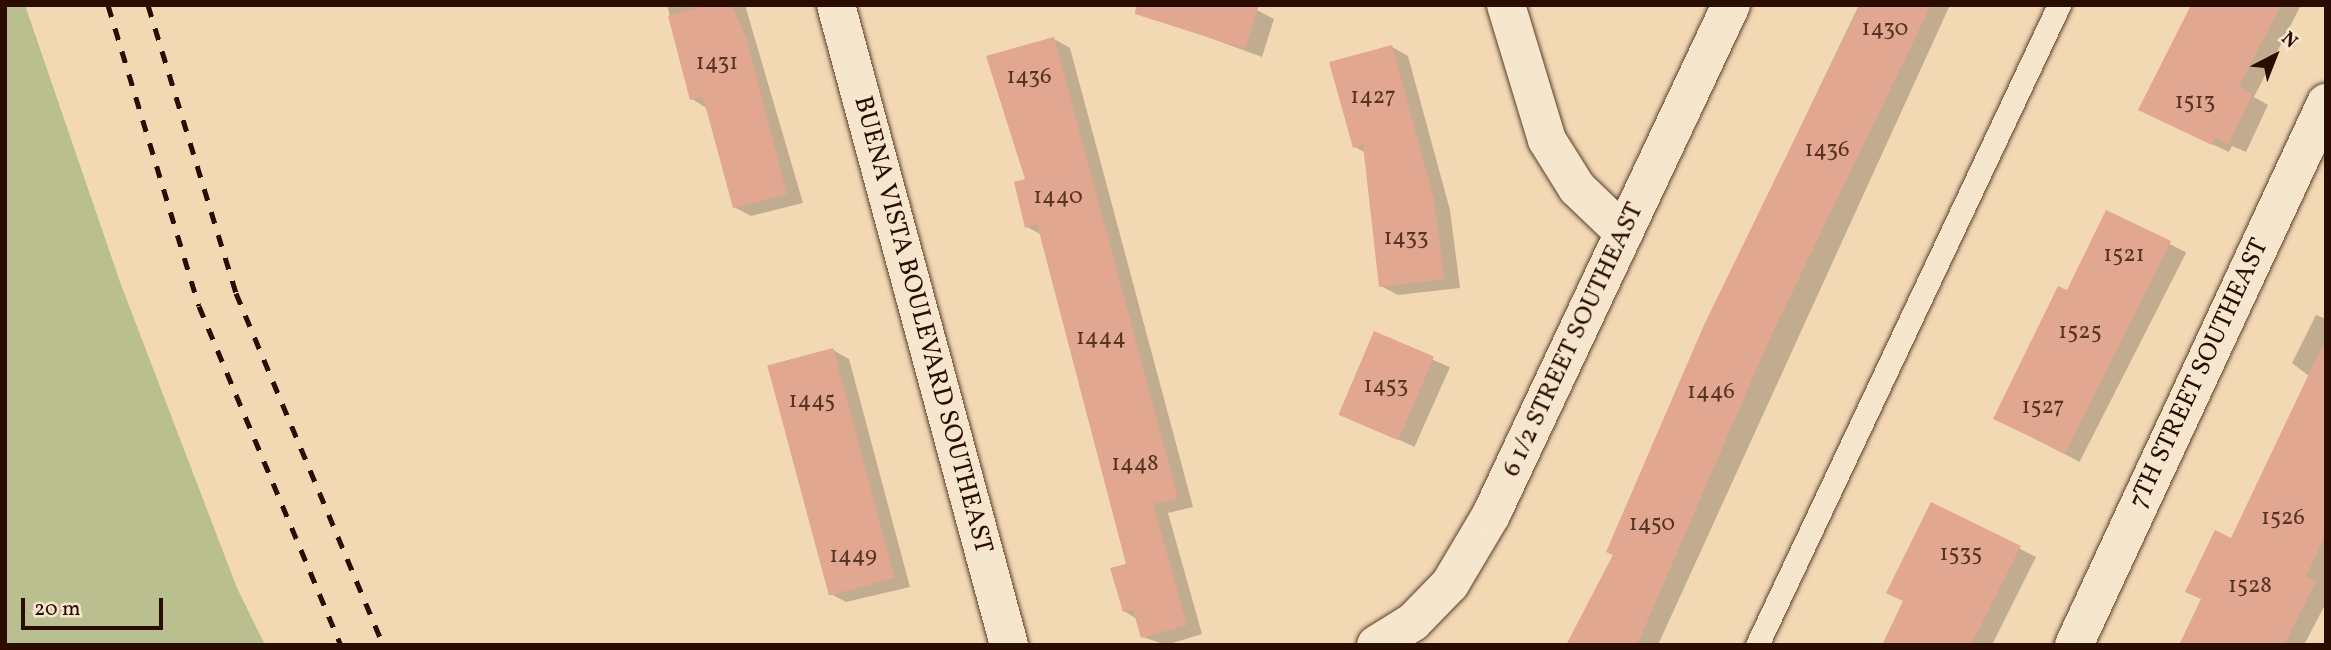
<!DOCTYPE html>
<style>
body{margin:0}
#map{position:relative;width:2331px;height:650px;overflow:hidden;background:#f3d8b4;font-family:Vollkorn,serif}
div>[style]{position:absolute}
.green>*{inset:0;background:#b9bf8f}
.shadow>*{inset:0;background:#0003;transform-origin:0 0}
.building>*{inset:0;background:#e1a790;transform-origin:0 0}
.roads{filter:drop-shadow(0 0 2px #5c3f2d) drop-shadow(0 0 2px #5c3f2d)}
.lane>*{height:23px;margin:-11.5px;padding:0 11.5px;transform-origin:11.5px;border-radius:11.5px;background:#f7e6ce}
.street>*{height:38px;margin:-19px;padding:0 19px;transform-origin:19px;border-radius:19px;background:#f7e6ce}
.rail>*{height:5px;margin-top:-2.5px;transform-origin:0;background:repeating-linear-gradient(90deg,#2a0c00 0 12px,transparent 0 24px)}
span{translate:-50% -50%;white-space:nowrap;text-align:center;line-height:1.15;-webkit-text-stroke:5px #f7e6ce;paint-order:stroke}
.number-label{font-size:23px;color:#583324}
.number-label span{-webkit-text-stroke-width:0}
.street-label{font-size:26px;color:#2a0c00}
.frame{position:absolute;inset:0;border:7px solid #2a0c00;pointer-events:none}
.north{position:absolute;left:2240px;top:21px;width:70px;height:70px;-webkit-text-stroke:5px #f7e6ce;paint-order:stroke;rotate:42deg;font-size:19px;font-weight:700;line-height:28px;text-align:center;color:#2a0c00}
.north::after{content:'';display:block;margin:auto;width:24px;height:32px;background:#2a0c00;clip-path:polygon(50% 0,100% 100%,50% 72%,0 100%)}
.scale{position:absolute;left:21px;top:598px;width:142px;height:32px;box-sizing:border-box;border:4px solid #2a0c00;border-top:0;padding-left:9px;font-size:21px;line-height:24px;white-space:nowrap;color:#2a0c00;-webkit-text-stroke:5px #f7e6ce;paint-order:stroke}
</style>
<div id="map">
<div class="green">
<div style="clip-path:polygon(5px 5px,25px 5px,120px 282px,237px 588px,265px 645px,5px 645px)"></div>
</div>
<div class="shadow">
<div style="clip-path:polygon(667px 5px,745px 5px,803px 203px,751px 216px,734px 207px,708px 109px,692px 99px)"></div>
<div style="clip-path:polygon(1859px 5px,1950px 5px,1658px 645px,1568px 645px,1615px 555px,1705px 326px)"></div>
<div style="clip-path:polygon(2192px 5px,2301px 5px,2254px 97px,2268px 105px,2246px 152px,2232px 146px,2229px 152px,2156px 118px)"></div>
<div style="clip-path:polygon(1257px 10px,1274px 19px,1262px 57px,1172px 24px)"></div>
<div style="clip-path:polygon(1054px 39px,1070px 48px,1193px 507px,1168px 513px,1202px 634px,1166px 645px,1143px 637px,1137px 619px,1124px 611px,1129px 565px,1042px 235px,1027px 227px,1027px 180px)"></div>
<div style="clip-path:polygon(1392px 47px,1408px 56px,1450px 210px,1460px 288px,1398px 295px,1381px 286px,1366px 153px,1355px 147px)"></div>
<div style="left:2107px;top:212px;width:89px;height:235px;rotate:27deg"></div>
<div style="clip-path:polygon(2316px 315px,2326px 319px,2326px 603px,2304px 645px,2181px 645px,2309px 376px,2292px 363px)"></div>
<div style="left:1375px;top:334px;width:82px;height:87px;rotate:24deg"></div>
<div style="clip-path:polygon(833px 350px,849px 359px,910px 587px,846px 602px,829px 593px)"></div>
<div style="clip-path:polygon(1932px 504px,2036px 557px,1992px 645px,1884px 645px,1905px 602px)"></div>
</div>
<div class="building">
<div style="clip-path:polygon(707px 5px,732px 5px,747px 41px,787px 194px,733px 208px,703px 97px,690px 100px,668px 16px)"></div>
<div style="clip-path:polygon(1136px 5px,1259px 5px,1245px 49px,1135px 14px)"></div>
<div style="clip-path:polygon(1860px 5px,1931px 5px,1769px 340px,1637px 645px,1566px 645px,1613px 555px,1606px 552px,1704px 325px)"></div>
<div style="clip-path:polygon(2191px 5px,2281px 5px,2239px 86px,2252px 94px,2229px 144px,2215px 138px,2212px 145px,2138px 110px)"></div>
<div style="clip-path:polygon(1054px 37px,1178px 498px,1153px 504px,1187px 625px,1141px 638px,1133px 610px,1123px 612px,1110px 568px,1126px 564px,1037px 224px,1025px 228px,1014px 182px,1025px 179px,986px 56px)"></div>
<div style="clip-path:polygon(1392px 45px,1434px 200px,1444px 279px,1379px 287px,1363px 145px,1353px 148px,1329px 62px)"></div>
<div style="clip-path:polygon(2106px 210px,2171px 241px,2065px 453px,1993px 419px,2058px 286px,2067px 290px)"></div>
<div style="left:1374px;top:331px;width:65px;height:91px;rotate:23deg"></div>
<div style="clip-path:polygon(2326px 338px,2326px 535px,2306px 576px,2316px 581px,2284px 645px,2179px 645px,2201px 599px,2185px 592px,2215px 530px,2231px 538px)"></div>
<div style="left:833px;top:348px;width:238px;height:68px;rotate:75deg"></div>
<div style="clip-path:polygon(1931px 502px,2021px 546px,1971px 645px,1882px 645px,1903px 601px,1886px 593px)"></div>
</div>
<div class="roads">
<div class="lane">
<div style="left:1757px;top:645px;width:708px;rotate:-64.74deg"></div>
</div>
<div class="street">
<div style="left:836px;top:5px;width:663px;rotate:74.87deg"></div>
<div style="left:1506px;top:5px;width:141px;rotate:73.1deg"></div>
<div style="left:1547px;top:140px;width:57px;rotate:58deg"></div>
<div style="left:1577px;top:188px;width:65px;rotate:43.8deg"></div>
<div style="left:1376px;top:645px;width:44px;rotate:-31.9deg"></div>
<div style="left:1413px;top:622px;width:53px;rotate:-45.8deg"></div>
<div style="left:1450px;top:584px;width:80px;rotate:-59.3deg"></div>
<div style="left:1491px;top:515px;width:564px;rotate:-64.8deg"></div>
<div style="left:2074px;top:645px;width:598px;rotate:-65.06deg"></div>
</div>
</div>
<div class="rail">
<div style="left:108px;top:5px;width:314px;rotate:73.2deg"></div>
<div style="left:199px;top:306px;width:368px;rotate:67.3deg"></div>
<div style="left:148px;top:5px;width:301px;rotate:73deg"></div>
<div style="left:236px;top:293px;width:381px;rotate:67.3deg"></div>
</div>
<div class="number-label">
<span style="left:1885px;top:29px">1430</span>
<span style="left:717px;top:63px">1431</span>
<span style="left:1029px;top:77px">1436</span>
<span style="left:1373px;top:97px">1427</span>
<span style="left:2195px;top:102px">1513</span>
<span style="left:1827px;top:150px">1436</span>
<span style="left:1058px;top:197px">1440</span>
<span style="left:1406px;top:238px">1433</span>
<span style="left:2124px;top:255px">1521</span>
<span style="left:2080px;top:332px">1525</span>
<span style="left:1101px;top:338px">1444</span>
<span style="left:1386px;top:386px">1453</span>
<span style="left:1711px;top:392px">1446</span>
<span style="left:812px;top:401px">1445</span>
<span style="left:2043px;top:407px">1527</span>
<span style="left:1135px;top:464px">1448</span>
<span style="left:2283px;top:518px">1526</span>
<span style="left:1652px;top:524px">1450</span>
<span style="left:1961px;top:554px">1535</span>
<span style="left:853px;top:556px">1449</span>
<span style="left:2250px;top:586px">1528</span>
</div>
<div class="street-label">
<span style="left:922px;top:325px;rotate:75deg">BUENA VISTA BOULEVARD SOUTHEAST</span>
<span style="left:1574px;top:340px;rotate:-65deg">6 1/2 STREET SOUTHEAST</span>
<span style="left:2200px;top:374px;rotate:-65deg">7TH STREET SOUTHEAST</span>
</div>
<div class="frame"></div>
<div class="north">N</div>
<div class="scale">20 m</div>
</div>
